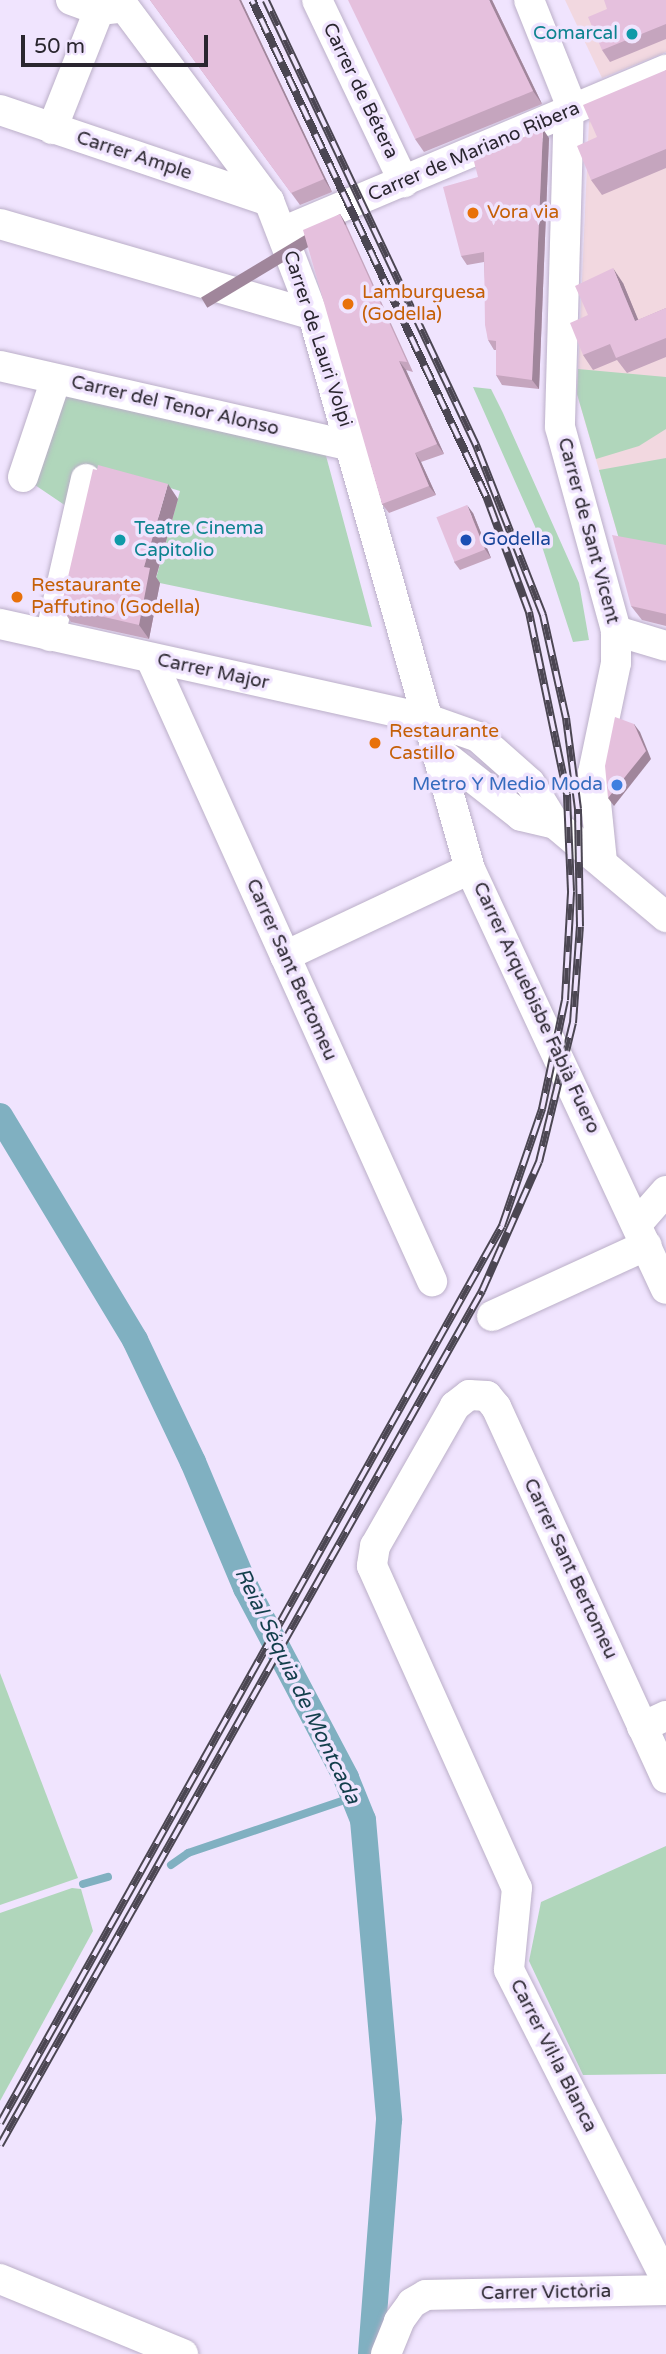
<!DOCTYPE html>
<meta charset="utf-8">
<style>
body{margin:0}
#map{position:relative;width:666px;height:2354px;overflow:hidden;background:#f0e4fe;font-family:"Varela Round",sans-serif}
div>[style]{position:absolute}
.education>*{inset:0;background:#f2d8e0}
.green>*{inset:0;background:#b0d6bb}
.stream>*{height:8px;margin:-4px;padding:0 4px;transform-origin:4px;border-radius:4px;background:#80b0c1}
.canal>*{height:26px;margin:-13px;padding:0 13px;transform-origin:13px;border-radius:13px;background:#80b0c1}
.roads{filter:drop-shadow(0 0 2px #bbafc8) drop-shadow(0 0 2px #bbafc8)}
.minor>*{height:30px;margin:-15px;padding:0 15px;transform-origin:15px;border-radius:15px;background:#fff}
.rail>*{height:8px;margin-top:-4px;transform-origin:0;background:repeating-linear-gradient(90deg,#f0e4fe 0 16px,#4b4652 0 32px);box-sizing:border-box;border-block:2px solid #4b4652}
.wall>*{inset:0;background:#c5a5be}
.shaded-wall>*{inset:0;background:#a0869b;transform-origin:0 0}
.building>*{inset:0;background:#e5c0dd;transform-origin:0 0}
.dots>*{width:19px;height:19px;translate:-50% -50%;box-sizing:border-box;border:4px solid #f0e4fe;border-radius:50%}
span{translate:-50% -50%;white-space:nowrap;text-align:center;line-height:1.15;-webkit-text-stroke:7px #f0e4fe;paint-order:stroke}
.culture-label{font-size:19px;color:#0d838f}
.right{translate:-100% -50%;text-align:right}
.left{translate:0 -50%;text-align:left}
.street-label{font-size:19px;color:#2a262f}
.food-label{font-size:19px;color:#c56008}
.transit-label{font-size:19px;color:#164399}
.shop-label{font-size:19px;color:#366cbe}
.water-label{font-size:21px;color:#133f4c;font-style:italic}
.scale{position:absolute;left:21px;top:35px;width:187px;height:32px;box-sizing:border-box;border:4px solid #2a262f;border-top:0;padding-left:9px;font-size:21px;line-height:24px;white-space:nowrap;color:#2a262f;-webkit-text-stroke:5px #f0e4fe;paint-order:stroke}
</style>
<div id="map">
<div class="education">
<div style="clip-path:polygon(565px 0,666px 0,666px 52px,602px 78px)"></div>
<div style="clip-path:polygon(666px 89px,666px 626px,622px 549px,577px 394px,589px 121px)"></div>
</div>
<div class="green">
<div style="clip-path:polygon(578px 369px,666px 377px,666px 429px,639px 446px,596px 459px,577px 394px)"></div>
<div style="clip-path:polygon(473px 387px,491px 389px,503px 413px,579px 583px,589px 640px,573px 642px,537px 531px)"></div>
<div style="clip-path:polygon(68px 391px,325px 452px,372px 627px,155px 582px,180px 491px,111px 470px,66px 506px,35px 485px)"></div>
<div style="clip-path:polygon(666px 458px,666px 557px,622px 549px,599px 470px)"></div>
<div style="clip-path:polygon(0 1673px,78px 1878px,0 1905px)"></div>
<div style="clip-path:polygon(666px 1846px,666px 2074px,583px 2075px,529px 1961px,541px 1902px)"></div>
<div style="clip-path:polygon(72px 1888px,81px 1889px,93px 1931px,0 2101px,0 1913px)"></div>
</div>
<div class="stream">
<div style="left:171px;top:1865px;width:21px;rotate:-35deg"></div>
<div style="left:188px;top:1853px;width:174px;rotate:-18.7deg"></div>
<div style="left:83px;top:1884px;width:26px;rotate:-16deg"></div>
</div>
<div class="canal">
<div style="left:0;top:1116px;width:262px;rotate:58.9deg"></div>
<div style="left:135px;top:1340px;width:135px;rotate:64.6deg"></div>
<div style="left:193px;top:1462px;width:137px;rotate:67.2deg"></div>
<div style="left:246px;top:1588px;width:215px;rotate:62.2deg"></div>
<div style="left:346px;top:1778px;width:45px;rotate:68deg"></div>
<div style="left:363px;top:1820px;width:301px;rotate:85deg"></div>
<div style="left:389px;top:2120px;width:235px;rotate:94.4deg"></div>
</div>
<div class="roads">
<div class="minor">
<div style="left:71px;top:0;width:30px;rotate:20deg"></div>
<div style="left:99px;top:10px;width:19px;rotate:-6deg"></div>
<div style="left:119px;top:0;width:251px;rotate:53.3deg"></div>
<div style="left:269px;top:201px;width:122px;rotate:68.9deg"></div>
<div style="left:313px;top:315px;width:576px;rotate:74.18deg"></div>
<div style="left:470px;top:869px;width:463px;rotate:65deg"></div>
<div style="left:317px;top:0;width:202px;rotate:64.5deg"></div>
<div style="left:529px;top:0;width:108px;rotate:68.2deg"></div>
<div style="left:569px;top:100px;width:327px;rotate:91.6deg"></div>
<div style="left:560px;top:427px;width:212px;rotate:74.6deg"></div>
<div style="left:616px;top:631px;width:32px;rotate:90deg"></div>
<div style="left:616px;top:663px;width:112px;rotate:101.8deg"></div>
<div style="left:593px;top:773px;width:89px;rotate:84.2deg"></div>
<div style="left:0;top:110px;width:284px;rotate:18.7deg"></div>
<div style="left:52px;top:129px;width:128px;rotate:-68.4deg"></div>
<div style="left:0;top:224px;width:326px;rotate:16.2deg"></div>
<div style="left:282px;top:232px;width:417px;rotate:-22.9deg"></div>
<div style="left:0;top:366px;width:360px;rotate:12.8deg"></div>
<div style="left:23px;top:477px;width:103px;rotate:-71.4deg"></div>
<div style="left:0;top:624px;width:437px;rotate:12.5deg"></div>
<div style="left:427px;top:719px;width:54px;rotate:19.4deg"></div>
<div style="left:478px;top:737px;width:69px;rotate:41.5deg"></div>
<div style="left:530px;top:783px;width:48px;rotate:58.6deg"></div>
<div style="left:616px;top:631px;width:52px;rotate:16.7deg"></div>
<div style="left:50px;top:636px;width:161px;rotate:-77.1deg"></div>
<div style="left:151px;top:659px;width:683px;rotate:65.69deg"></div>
<div style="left:436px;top:749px;width:108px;rotate:38.2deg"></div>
<div style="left:521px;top:816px;width:35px;rotate:13deg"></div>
<div style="left:555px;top:824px;width:145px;rotate:40deg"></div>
<div style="left:285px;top:956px;width:204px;rotate:-25.2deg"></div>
<div style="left:637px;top:1224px;width:44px;rotate:-48.7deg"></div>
<div style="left:492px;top:1316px;width:170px;rotate:-24.6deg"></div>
<div style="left:642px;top:1727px;width:26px;rotate:-25deg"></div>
<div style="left:666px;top:1778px;width:408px;rotate:-114.6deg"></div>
<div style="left:496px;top:1407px;width:14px;rotate:-129deg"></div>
<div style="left:487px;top:1396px;width:18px;rotate:-177deg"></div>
<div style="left:469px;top:1395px;width:18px;rotate:142deg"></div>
<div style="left:455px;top:1406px;width:161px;rotate:119.7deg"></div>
<div style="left:375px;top:1546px;width:20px;rotate:99deg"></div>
<div style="left:372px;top:1566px;width:353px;rotate:65.8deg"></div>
<div style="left:517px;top:1888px;width:82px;rotate:95.6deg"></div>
<div style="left:509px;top:1970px;width:347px;rotate:63.1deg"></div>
<div style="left:0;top:2279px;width:198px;rotate:22.3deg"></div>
<div style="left:386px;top:2354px;width:35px;rotate:-68deg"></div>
<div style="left:399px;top:2321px;width:22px;rotate:-54deg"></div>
<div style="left:412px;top:2303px;width:16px;rotate:-30deg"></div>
<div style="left:426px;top:2295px;width:240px;rotate:-1.2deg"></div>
</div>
</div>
<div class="rail">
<div style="left:0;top:2123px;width:1028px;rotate:-60.77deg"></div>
<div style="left:502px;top:1226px;width:124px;rotate:-71.1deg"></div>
<div style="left:542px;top:1109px;width:111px;rotate:-78.1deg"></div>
<div style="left:565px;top:1000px;width:109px;rotate:-86.8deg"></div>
<div style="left:571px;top:891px;width:97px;rotate:-92.4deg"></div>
<div style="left:567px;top:794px;width:186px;rotate:-101.8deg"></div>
<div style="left:529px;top:612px;width:124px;rotate:-110.3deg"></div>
<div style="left:486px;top:496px;width:548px;rotate:-115.26deg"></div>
<div style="left:0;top:2145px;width:981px;rotate:-60.56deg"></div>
<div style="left:482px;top:1291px;width:141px;rotate:-66.2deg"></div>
<div style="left:539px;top:1162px;width:143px;rotate:-76.3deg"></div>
<div style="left:573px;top:1023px;width:97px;rotate:-85.9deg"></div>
<div style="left:580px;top:926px;width:117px;rotate:-91deg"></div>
<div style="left:578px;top:809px;width:92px;rotate:-97.5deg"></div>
<div style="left:566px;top:718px;width:106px;rotate:-102.6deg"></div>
<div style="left:543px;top:615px;width:183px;rotate:-111.5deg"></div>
<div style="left:476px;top:445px;width:492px;rotate:-115.3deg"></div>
</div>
<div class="wall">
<div style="clip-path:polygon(150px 0,241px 0,332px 192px,300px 205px)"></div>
<div style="clip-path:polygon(492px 0,542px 104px,424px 152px,415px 139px)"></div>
<div style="clip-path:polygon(666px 0,666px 39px,610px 62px,602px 50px,607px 9px)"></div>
<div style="clip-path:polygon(666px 70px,666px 168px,602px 195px,591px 180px,597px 137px)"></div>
<div style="clip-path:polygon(549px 138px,539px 389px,502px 385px,496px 375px,496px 350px,494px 350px,488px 340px,484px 262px,467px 265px,461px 256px,478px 177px)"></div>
<div style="clip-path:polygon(340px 214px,346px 224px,413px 372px,406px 370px,444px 454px,421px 462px,436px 495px,389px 513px,382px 504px)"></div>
<div style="clip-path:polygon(623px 283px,638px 320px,666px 308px,666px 357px,627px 373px,617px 360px,593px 370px,583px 355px,588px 315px)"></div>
<div style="clip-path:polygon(178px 499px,156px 577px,160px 583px,149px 639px,71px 622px,61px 607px)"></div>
<div style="clip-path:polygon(473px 513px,491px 558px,460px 570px,454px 562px)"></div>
<div style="clip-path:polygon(666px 545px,666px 626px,642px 620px,631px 606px)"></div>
</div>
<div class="shaded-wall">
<div style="clip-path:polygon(239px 0,241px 0,332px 192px,324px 179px)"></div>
<div style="clip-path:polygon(489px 0,492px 0,542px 104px,533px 91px)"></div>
<div style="clip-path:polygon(543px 129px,549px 138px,539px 389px,532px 380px)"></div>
<div style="left:340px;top:214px;width:12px;height:162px;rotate:59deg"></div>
<div style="clip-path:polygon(613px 268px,623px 283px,645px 336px,635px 321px)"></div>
<div style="clip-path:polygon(399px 361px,406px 370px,444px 454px,437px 444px)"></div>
<div style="clip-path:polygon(415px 453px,421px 462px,436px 495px,429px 486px)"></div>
<div style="clip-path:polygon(168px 484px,178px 499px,156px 577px,160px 583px,149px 639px,139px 625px,144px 567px)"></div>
<div style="clip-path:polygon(467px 505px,473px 513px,491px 558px,485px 549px)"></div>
<div style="clip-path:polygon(634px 724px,640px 732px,651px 759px,614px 806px,608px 798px)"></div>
</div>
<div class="building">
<div style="clip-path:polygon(150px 0,239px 0,324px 179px,291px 193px)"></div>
<div style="clip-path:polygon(348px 0,489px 0,533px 91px,415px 139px)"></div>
<div style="clip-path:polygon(604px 0,666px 0,666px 24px,602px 50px,588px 17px,607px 9px)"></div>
<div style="clip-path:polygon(666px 70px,666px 149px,591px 180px,577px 146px,597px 137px,583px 105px)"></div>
<div style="clip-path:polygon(543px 129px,532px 380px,496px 375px,496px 341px,488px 340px,485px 325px,484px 252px,461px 256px,443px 187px,478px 177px,473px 158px)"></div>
<div style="clip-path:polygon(340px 214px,407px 362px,399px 361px,437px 444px,415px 453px,429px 486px,382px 504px,303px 230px)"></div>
<div style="clip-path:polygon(613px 268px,635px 321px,666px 308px,666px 338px,616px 358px,610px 344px,583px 355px,570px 323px,588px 315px,575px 286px)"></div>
<div style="clip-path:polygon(98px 465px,168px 484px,144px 567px,150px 568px,139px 625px,61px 607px,93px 469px,97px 470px)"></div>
<div style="left:467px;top:505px;width:48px;height:33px;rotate:68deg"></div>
<div style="clip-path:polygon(612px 535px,666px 545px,666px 614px,631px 606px)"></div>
<div style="clip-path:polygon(615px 717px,634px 724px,646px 751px,608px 798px,605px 766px)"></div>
</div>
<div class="dots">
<div style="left:632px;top:34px;background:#0f9aa8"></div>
<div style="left:473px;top:213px;background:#e8710a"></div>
<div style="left:348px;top:304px;background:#e8710a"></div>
<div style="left:120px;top:540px;background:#0f9aa8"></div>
<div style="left:466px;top:540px;background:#1a4fb4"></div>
<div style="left:17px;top:597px;background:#e8710a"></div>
<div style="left:375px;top:743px;background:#e8710a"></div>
<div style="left:617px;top:785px;background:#3f7fe0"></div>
</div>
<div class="culture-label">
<span class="right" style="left:618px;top:34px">Comarcal</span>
<span class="left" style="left:134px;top:540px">Teatre Cinema<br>Capitolio</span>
</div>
<div class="street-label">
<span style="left:360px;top:91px;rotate:64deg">Carrer de Bétera</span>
<span style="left:474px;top:152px;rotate:-23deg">Carrer de Mariano Ribera</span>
<span style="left:134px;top:156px;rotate:18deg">Carrer Ample</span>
<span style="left:317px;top:339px;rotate:72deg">Carrer de Lauri Volpi</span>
<span style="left:175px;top:406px;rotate:13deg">Carrer del Tenor Alonso</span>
<span style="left:588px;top:531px;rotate:75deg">Carrer de Sant Vicent</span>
<span style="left:213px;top:672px;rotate:12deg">Carrer Major</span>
<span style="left:291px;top:970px;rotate:66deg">Carrer Sant Bertomeu</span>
<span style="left:536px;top:1008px;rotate:65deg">Carrer Arquebisbe Fabià Fuero</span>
<span style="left:570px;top:1569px;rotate:65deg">Carrer Sant Bertomeu</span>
<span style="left:553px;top:2056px;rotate:63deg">Carrer Vil·la Blanca</span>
<span style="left:546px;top:2293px;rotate:-1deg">Carrer Victòria</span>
</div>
<div class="food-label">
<span class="left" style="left:487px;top:213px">Vora via</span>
<span class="left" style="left:362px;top:304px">Lamburguesa<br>(Godella)</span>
<span class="left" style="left:31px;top:597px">Restaurante<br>Paffutino (Godella)</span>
<span class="left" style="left:389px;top:743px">Restaurante<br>Castillo</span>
</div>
<div class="transit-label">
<span class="left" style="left:482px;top:540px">Godella</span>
</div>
<div class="shop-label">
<span class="right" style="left:603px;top:785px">Metro Y Medio Moda</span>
</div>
<div class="water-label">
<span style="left:297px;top:1686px;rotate:64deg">Reial Séquia de Montcada</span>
</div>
<div class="scale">50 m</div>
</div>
